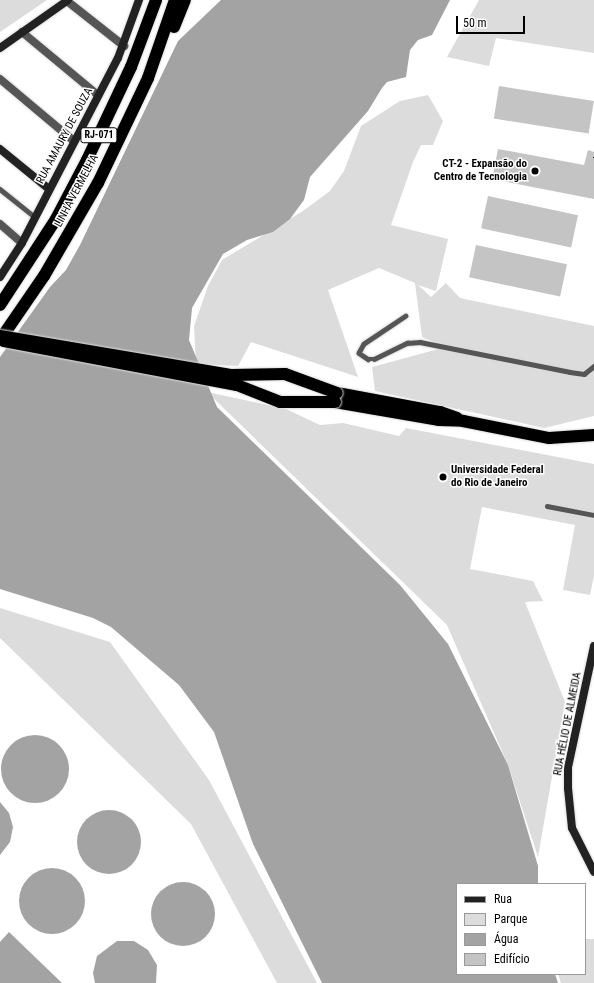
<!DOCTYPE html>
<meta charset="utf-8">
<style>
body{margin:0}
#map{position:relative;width:594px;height:983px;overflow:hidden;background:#fff;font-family:"Roboto Condensed",sans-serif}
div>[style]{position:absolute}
.green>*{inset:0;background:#dcdcdc}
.water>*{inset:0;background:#a3a3a3}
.round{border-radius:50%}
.building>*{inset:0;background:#c4c4c4;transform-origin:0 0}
.roads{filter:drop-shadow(0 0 1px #dbdbdb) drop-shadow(0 0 1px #dbdbdb)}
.lane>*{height:4.5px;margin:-2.25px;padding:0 2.25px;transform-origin:2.25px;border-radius:2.25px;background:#555}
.street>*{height:8px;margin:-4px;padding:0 4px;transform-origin:4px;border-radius:4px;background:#555}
.secondary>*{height:8px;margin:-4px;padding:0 4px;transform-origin:4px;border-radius:4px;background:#222}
.highway>*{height:12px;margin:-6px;padding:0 6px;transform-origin:6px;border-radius:6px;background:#000}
.tram>*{height:1px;margin:-0.5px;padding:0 0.5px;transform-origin:0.5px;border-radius:0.5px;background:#000}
.bridges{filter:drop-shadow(0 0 1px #dbdbdb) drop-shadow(0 0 1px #dbdbdb)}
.highway-bridge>*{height:12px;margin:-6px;padding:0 6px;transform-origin:6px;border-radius:6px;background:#000}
.dots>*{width:11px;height:11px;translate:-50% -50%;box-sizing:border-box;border:2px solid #fff;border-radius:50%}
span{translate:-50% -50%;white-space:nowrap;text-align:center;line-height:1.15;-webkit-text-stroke:3px #fff;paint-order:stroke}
.shield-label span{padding:1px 3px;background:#fff;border:1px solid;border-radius:3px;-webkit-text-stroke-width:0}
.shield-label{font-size:10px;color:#000;font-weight:700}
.street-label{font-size:11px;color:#000}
.poi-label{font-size:11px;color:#000;font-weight:700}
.right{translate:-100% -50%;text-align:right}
.left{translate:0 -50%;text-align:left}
.legend{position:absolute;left:456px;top:883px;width:130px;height:92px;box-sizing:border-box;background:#fff;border:1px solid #999;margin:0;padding:5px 7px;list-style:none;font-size:12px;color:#000}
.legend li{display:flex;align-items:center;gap:8px;height:20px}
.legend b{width:20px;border:1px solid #999}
.scale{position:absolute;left:456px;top:16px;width:69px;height:18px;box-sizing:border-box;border:2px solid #000;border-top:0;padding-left:5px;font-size:12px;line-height:14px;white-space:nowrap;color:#000;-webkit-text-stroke:3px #fff;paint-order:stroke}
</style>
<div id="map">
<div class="green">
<div style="clip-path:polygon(0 0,47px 0,0 32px)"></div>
<div style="clip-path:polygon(479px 0,594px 0,594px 53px,496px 38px,489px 66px,447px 57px)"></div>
<div style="clip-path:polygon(428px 95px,443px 121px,433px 145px,421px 145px,413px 162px,391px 225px,448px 239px,436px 291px,418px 285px,431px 297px,446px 283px,460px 298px,594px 326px,594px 416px,544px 428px,375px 391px,372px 367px,446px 347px,422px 337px,415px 283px,379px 268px,328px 290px,358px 377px,251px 342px,238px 366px,196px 364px,194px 326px,208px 286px,222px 260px,303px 211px,330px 191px,344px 171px,361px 126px,400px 101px)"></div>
<div style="clip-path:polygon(207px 392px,286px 409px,320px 425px,343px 423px,399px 436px,406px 428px,594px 464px,594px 576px,590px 595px,563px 590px,575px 525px,482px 507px,470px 569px,533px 581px,543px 601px,525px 602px,565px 702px,538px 857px,508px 765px,447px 625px)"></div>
<div style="clip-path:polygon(0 608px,110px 642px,209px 780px,317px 983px,277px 983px,191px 824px,0 638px)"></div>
<div style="clip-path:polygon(585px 939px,594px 939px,594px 983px,561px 983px,558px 974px,585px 974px)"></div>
</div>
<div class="water">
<div style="clip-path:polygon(221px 0,450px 0,432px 35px,418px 40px,410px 50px,406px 77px,387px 82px,382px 88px,368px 111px,310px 177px,304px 200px,290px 219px,273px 232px,247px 240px,223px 254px,192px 308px,189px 340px,217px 407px,400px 585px,448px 644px,508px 765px,538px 866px,538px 884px,457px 884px,457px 974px,555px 974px,558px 983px,322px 983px,253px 844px,214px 732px,179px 685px,111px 627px,93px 618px,0 589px,0 357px,50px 287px,66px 270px,80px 245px,178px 41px)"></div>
<div class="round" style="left:1px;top:735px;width:68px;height:68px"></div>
<div style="clip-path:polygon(0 802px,9px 813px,13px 827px,10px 842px,0 855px)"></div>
<div class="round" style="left:77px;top:810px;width:64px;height:64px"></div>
<div class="round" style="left:19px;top:868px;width:66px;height:66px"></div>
<div class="round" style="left:151px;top:882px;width:64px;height:64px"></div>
<div style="clip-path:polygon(9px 932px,62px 983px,0 983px,0 942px)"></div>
<div style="clip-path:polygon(117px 941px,134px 941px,148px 950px,157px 965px,156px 983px,95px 983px,93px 973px,97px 956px)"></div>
</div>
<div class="building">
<div style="left:499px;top:86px;width:96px;height:33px;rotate:9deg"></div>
<div style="clip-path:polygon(498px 149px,584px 165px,588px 150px,594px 152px,594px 199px,492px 179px)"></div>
<div style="left:488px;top:196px;width:92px;height:33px;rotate:12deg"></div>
<div style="left:476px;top:245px;width:93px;height:33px;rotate:12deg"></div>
</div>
<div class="roads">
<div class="lane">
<div style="left:0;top:189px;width:45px;rotate:38.7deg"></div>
<div style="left:406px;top:316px;width:50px;rotate:146.3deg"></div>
<div style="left:364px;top:344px;width:10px;rotate:119deg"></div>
<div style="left:359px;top:353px;width:11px;rotate:34deg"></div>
<div style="left:368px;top:359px;width:6px"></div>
<div style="left:374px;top:359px;width:37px;rotate:-26deg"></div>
<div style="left:407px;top:343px;width:13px;rotate:-4deg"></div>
<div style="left:420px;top:342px;width:153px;rotate:11.3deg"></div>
<div style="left:570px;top:372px;width:14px;rotate:8deg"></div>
<div style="left:584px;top:374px;width:13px;rotate:-39deg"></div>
<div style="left:547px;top:506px;width:48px;rotate:10.8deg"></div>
</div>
<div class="street">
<div style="left:67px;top:1px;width:73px;rotate:38.3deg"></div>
<div style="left:22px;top:32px;width:99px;rotate:39.7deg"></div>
<div style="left:0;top:79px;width:97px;rotate:40deg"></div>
<div style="left:0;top:224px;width:29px;rotate:41deg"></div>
</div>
<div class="secondary">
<div style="left:0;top:48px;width:83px;rotate:-35.2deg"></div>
<div style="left:0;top:149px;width:63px;rotate:39.2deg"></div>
<div style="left:0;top:277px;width:40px;rotate:-57.1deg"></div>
<div style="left:22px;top:243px;width:208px;rotate:-62.6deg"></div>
<div style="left:118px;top:58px;width:62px;rotate:-70.1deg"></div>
<div style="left:594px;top:646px;width:124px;rotate:102.1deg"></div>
<div style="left:568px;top:767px;width:21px;rotate:90deg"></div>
<div style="left:568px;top:788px;width:40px;rotate:84.3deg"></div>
<div style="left:572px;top:828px;width:49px;rotate:63.4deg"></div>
</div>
<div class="highway">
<div style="left:174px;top:27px;width:29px;rotate:-68deg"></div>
<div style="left:0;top:305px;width:103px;rotate:-56.9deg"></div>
<div style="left:56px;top:219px;width:67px;rotate:-62.3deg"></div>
<div style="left:87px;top:160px;width:103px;rotate:-64.7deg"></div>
<div style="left:131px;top:67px;width:72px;rotate:-69.5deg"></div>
<div style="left:0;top:340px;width:78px;rotate:-55.5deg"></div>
<div style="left:44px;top:276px;width:108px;rotate:-59.9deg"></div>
<div style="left:98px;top:183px;width:116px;rotate:-64.5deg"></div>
<div style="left:148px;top:78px;width:83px;rotate:-70.9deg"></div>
<div style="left:337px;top:393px;width:105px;rotate:10.5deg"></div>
<div style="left:440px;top:412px;width:18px;rotate:19deg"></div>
<div style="left:335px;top:402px;width:106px;rotate:9.8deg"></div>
<div style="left:439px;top:420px;width:24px;rotate:2deg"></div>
<div style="left:463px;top:421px;width:88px;rotate:11.2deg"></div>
<div style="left:549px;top:438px;width:45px;rotate:-3.8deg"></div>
</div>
</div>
<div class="tram">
<div style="left:593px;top:157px;width:1px"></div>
</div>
<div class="bridges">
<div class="highway-bridge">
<div style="left:0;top:336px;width:234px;rotate:9.6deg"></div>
<div style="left:231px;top:375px;width:54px;rotate:-1.1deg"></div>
<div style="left:285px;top:374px;width:55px;rotate:20.1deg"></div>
<div style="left:4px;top:341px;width:237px;rotate:10.7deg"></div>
<div style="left:237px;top:385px;width:46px;rotate:21.6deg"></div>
<div style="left:280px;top:402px;width:55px"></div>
</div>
</div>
<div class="dots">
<div style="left:535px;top:171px;background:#000"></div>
<div style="left:443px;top:477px;background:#000"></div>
</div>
<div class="shield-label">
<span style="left:99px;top:135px">RJ-071</span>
</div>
<div class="street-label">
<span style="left:65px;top:136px;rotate:-62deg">RUA AMAURY DE SOUZA</span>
<span style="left:77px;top:191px;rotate:-62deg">LINHA VERMELHA</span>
<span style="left:568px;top:724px;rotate:-79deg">RUA HÉLIO DE ALMEIDA</span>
</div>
<div class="poi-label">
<span class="right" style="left:527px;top:171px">CT-2 - Expansão do<br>Centro de Tecnologia</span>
<span class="left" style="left:451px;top:477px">Universidade Federal<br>do Rio de Janeiro</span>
</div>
<ul class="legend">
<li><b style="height:5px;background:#222"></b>Rua</li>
<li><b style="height:11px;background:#dcdcdc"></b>Parque</li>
<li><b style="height:11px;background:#a3a3a3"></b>Água</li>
<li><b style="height:11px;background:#c4c4c4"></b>Edifício</li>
</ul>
<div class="scale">50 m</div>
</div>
